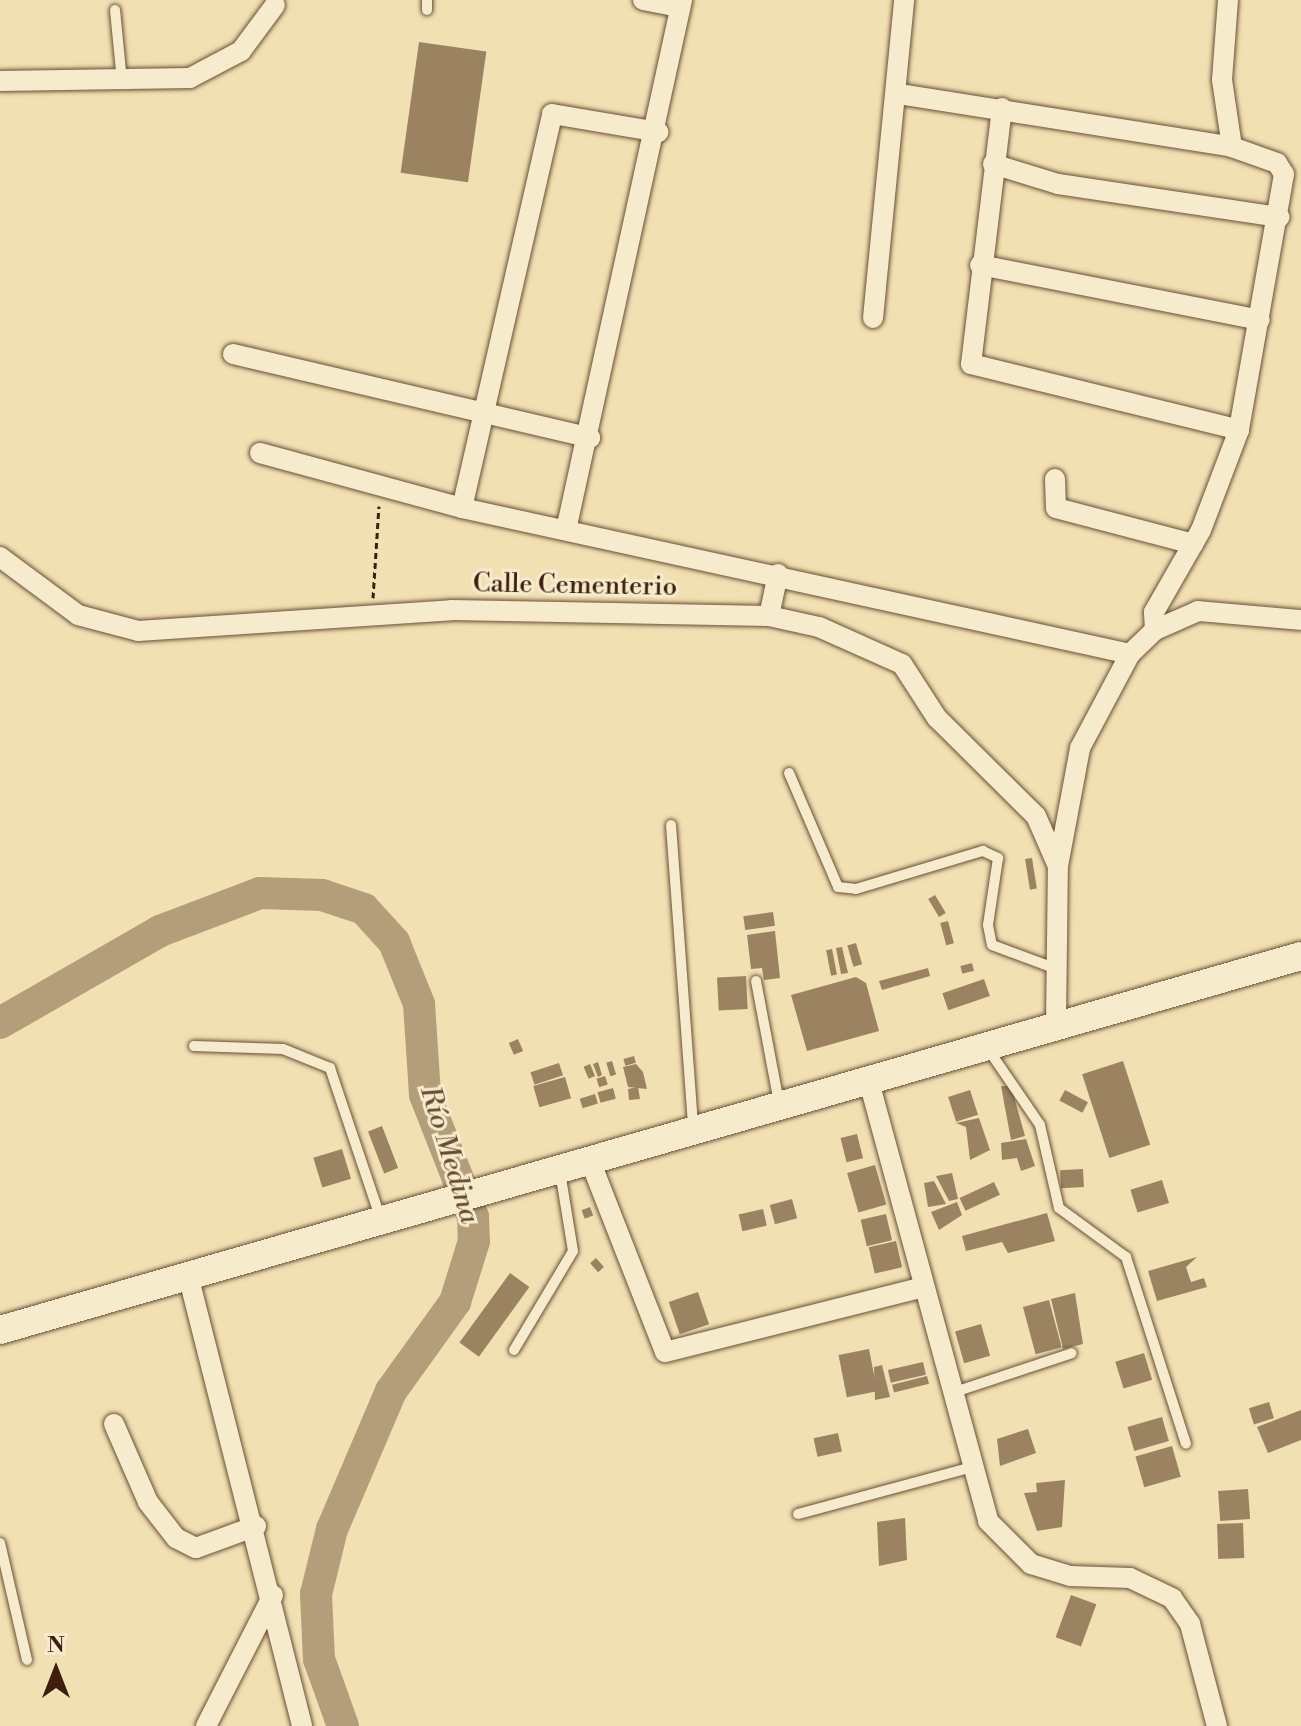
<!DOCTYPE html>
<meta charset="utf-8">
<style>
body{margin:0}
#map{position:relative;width:1301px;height:1726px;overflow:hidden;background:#f1e0b2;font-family:"Libre Bodoni",serif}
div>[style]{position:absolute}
.river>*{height:32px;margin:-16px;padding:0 16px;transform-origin:16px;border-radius:16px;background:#b49e7a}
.building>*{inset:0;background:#9b8362;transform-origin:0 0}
.path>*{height:3px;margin-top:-1.5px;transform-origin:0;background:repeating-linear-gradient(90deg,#3e1e0c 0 6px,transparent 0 10px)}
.roads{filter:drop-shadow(0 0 2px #6b4e36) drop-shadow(0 0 2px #6b4e36)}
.lane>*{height:10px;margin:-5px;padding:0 5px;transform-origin:5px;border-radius:5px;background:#f6ebcd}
.street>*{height:20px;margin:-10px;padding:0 10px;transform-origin:10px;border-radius:10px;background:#f6ebcd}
.secondary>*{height:28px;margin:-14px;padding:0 14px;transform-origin:14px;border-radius:14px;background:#f6ebcd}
span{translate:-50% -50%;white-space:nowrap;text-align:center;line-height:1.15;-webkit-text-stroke:6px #f6ebcd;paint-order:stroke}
.street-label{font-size:26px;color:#3e1e0c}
.water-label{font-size:28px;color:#674b32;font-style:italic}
.north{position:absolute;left:16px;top:1630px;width:80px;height:80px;-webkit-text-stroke:6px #f6ebcd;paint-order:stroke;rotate:0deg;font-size:22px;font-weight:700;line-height:32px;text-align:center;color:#3e1e0c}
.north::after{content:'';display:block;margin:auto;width:28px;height:36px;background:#3e1e0c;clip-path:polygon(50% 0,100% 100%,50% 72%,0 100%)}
</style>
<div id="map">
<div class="river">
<div style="left:0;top:1023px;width:185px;rotate:-29.9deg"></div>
<div style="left:160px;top:931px;width:107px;rotate:-20.8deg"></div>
<div style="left:260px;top:893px;width:62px;rotate:1.8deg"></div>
<div style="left:322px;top:895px;width:44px;rotate:18.4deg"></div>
<div style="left:364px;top:909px;width:45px;rotate:47.7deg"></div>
<div style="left:394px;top:942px;width:67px;rotate:68deg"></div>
<div style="left:419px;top:1004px;width:91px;rotate:86.2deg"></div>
<div style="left:425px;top:1095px;width:131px;rotate:68.5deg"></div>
<div style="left:473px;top:1217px;width:24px;rotate:88deg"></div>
<div style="left:474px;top:1241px;width:64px;rotate:107.3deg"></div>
<div style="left:455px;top:1302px;width:110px;rotate:125.7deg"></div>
<div style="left:391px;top:1391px;width:150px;rotate:113.1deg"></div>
<div style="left:332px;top:1529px;width:67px;rotate:103.8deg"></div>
<div style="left:316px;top:1594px;width:65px;rotate:87.4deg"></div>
<div style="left:319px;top:1659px;width:71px;rotate:70.3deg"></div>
</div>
<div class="building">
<div style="left:419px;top:42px;width:68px;height:132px;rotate:8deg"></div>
<div style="left:1032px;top:858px;width:31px;height:7px;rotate:81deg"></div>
<div style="left:935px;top:895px;width:21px;height:8px;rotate:59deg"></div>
<div style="left:773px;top:912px;width:14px;height:30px;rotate:82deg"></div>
<div style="left:948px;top:921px;width:23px;height:8px;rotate:75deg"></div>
<div style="clip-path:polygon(775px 931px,780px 978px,764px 980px,762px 968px,751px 969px,747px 935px)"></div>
<div style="left:856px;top:943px;width:22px;height:9px;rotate:74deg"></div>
<div style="clip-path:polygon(842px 947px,848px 973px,841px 974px,836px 948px)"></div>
<div style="left:832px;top:949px;width:26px;height:6px;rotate:79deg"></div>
<div style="left:972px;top:963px;width:8px;height:12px;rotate:76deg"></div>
<div style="clip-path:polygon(928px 968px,930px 976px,882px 990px,879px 981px)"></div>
<div style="left:746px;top:976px;width:33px;height:29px;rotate:87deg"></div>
<div style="clip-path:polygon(856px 977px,866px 983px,879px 1031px,807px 1051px,791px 995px)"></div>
<div style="left:984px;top:979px;width:18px;height:44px;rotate:71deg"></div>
<div style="left:518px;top:1039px;width:13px;height:10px;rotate:67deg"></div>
<div style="left:634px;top:1056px;width:7px;height:11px;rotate:74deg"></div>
<div style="left:612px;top:1061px;width:14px;height:6px;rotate:73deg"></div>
<div style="left:1123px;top:1061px;width:88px;height:43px;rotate:72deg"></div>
<div style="clip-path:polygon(598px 1062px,602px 1075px,598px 1077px,593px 1064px)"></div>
<div style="left:559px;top:1063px;width:13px;height:30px;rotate:72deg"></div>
<div style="left:590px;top:1064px;width:13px;height:7px;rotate:67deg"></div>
<div style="clip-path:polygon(636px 1064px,643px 1072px,647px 1089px,628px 1087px,623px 1067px)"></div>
<div style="left:605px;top:1076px;width:9px;height:9px;rotate:72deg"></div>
<div style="left:565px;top:1077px;width:22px;height:33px;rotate:74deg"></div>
<div style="clip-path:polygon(1001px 1086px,1011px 1086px,1025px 1136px,1011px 1140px)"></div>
<div style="clip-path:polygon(638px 1087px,640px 1099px,629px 1100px,628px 1089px)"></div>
<div style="left:613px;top:1088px;width:11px;height:16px;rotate:75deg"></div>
<div style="left:970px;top:1090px;width:26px;height:23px;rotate:72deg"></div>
<div style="left:1065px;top:1090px;width:26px;height:12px;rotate:28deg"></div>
<div style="left:595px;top:1094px;width:10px;height:16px;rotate:73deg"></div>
<div style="clip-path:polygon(979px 1118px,990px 1150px,970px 1160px,966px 1127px,956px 1123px)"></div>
<div style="left:382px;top:1126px;width:45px;height:15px;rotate:69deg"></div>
<div style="left:857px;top:1134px;width:25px;height:17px;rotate:76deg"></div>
<div style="clip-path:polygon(1026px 1139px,1035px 1166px,1021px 1171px,1017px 1158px,1002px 1160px,1001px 1143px)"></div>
<div style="left:342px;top:1149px;width:31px;height:30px;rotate:73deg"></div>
<div style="left:875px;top:1165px;width:41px;height:29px;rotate:74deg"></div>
<div style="left:1083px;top:1169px;width:18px;height:23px;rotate:87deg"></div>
<div style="clip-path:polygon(952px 1173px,958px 1199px,949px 1201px,936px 1176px)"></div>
<div style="left:1162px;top:1180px;width:24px;height:33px;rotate:73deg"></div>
<div style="clip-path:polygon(934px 1181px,946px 1204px,928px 1207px,924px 1183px)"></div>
<div style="left:994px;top:1182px;width:14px;height:38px;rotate:65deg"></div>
<div style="left:792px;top:1199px;width:20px;height:23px;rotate:75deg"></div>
<div style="clip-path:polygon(957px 1202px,962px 1215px,939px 1230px,931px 1212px)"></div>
<div style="left:590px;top:1207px;width:9px;height:9px;rotate:69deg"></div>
<div style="left:763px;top:1209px;width:17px;height:25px;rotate:77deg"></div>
<div style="clip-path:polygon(1047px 1213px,1055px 1241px,1008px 1253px,1002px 1242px,966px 1251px,962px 1236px)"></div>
<div style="left:886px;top:1214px;width:27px;height:26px;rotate:77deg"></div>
<div style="left:896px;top:1241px;width:27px;height:28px;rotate:77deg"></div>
<div style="clip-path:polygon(1197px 1257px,1186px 1267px,1191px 1282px,1204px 1278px,1207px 1287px,1157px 1301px,1148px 1271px)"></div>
<div style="left:596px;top:1258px;width:12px;height:8px;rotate:48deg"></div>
<div style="left:510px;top:1273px;width:24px;height:86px;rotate:36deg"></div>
<div style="left:698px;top:1292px;width:34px;height:31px;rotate:71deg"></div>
<div style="clip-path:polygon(1075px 1293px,1083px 1344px,1063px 1349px,1051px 1299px)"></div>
<div style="left:1049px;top:1300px;width:49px;height:27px;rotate:75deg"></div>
<div style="left:981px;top:1324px;width:33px;height:27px;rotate:74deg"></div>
<div style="left:869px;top:1349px;width:43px;height:31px;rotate:79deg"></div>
<div style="left:1144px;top:1353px;width:28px;height:30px;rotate:73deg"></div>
<div style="left:923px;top:1362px;width:13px;height:36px;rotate:77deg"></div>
<div style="clip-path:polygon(882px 1365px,890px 1397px,875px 1400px,874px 1367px)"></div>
<div style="left:927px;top:1376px;width:8px;height:36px;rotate:76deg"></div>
<div style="left:1269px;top:1402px;width:17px;height:21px;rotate:73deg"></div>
<div style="clip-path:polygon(1301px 1410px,1301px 1440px,1268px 1453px,1257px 1427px)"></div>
<div style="left:1162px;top:1417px;width:25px;height:36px;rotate:74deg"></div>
<div style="clip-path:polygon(1028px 1429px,1036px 1453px,1000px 1466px,997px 1439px)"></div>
<div style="left:838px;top:1433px;width:19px;height:25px;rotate:78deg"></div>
<div style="left:1172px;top:1446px;width:32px;height:38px;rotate:74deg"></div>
<div style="clip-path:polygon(1065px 1480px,1062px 1527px,1037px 1531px,1024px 1493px,1037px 1492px,1036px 1483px)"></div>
<div style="left:1248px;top:1489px;width:30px;height:30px;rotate:86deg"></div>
<div style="clip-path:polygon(905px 1518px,907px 1560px,879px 1566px,877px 1522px)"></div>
<div style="left:1243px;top:1523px;width:35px;height:26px;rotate:88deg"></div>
<div style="left:1071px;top:1595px;width:27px;height:45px;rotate:20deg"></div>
</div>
<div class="path">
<div style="left:373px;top:598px;width:92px;rotate:-86.3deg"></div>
</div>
<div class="roads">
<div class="lane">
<div style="left:427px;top:0;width:10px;rotate:90deg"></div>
<div style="left:115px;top:10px;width:72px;rotate:84.4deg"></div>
<div style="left:789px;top:773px;width:124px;rotate:66.7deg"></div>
<div style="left:838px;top:887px;width:18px;rotate:6deg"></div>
<div style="left:856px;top:889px;width:133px;rotate:-16.7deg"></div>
<div style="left:983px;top:851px;width:17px;rotate:25deg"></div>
<div style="left:998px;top:858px;width:68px;rotate:98.5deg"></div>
<div style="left:988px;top:925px;width:20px;rotate:79deg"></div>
<div style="left:992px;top:945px;width:69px;rotate:20.3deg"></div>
<div style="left:671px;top:825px;width:304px;rotate:85.8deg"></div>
<div style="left:756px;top:981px;width:124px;rotate:79.3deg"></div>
<div style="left:194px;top:1046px;width:89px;rotate:1.9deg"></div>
<div style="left:283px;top:1049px;width:51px;rotate:22deg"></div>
<div style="left:330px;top:1068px;width:157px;rotate:71.4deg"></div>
<div style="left:988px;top:1049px;width:92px;rotate:55.6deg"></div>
<div style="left:1040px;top:1125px;width:85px;rotate:77.1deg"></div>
<div style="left:1059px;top:1208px;width:83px;rotate:36.2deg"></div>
<div style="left:1126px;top:1257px;width:196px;rotate:72.2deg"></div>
<div style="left:514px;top:1350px;width:115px;rotate:-59.2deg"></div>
<div style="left:573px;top:1251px;width:80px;rotate:-99.3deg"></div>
<div style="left:952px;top:1393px;width:126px;rotate:-18.4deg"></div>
<div style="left:798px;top:1514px;width:180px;rotate:-15.1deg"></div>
<div style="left:0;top:1543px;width:120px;rotate:77deg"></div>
</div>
<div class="street">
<div style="left:643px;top:0;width:38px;rotate:11deg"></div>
<div style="left:1228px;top:0;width:80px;rotate:94.3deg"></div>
<div style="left:1222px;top:80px;width:68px;rotate:81.5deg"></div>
<div style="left:0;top:81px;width:190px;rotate:-0.9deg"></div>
<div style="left:190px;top:78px;width:58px;rotate:-27.9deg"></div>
<div style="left:241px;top:51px;width:57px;rotate:-53.5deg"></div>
<div style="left:899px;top:94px;width:337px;rotate:9deg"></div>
<div style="left:1232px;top:147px;width:48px;rotate:19.6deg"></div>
<div style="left:1277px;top:163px;width:13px;rotate:58deg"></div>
<div style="left:1284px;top:174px;width:260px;rotate:100deg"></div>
<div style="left:1239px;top:430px;width:107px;rotate:110.8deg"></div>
<div style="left:1201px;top:530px;width:95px;rotate:119.8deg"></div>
<div style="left:1154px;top:612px;width:18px;rotate:87deg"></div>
<div style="left:1002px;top:108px;width:258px;rotate:96.9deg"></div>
<div style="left:971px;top:364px;width:276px;rotate:13.8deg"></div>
<div style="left:993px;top:164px;width:68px;rotate:17.1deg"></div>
<div style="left:1058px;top:184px;width:224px;rotate:8.5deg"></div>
<div style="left:980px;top:265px;width:285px;rotate:11.1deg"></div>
<div style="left:873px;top:318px;width:320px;rotate:-84.4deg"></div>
<div style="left:233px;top:354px;width:367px;rotate:13.2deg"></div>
<div style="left:260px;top:453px;width:209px;rotate:15.2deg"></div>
<div style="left:462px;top:508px;width:684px;rotate:12.33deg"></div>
<div style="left:1130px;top:654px;width:35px;rotate:-44deg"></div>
<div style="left:1155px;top:630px;width:47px;rotate:-23.8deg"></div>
<div style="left:1198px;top:611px;width:103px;rotate:5deg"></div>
<div style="left:1055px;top:479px;width:29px;rotate:88deg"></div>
<div style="left:1056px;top:508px;width:142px;rotate:14.7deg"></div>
<div style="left:462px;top:508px;width:404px;rotate:-77.1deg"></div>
<div style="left:552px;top:114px;width:108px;rotate:9.6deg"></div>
<div style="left:566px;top:530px;width:543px;rotate:-77.65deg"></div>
<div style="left:0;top:557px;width:97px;rotate:36.6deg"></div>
<div style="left:78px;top:615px;width:62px;rotate:14.9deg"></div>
<div style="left:138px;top:631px;width:314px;rotate:-3.8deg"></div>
<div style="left:451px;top:610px;width:318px;rotate:1.1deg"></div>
<div style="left:769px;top:616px;width:51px;rotate:12.4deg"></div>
<div style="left:819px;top:627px;width:91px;rotate:24deg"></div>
<div style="left:902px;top:664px;width:64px;rotate:57.1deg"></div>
<div style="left:937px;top:718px;width:139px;rotate:44.7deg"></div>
<div style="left:1036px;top:816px;width:55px;rotate:66.3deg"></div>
<div style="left:769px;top:616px;width:43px;rotate:-77.9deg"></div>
<div style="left:1056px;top:1023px;width:157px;rotate:-89.3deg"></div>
<div style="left:1058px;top:866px;width:120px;rotate:-79.4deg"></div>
<div style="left:1080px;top:748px;width:106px;rotate:-62deg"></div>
<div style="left:868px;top:1078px;width:459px;rotate:74.8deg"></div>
<div style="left:988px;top:1521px;width:61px;rotate:45deg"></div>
<div style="left:1031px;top:1564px;width:41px;rotate:17.1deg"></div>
<div style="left:1070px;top:1576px;width:60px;rotate:1.9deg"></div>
<div style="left:1130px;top:1578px;width:47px;rotate:25.5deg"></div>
<div style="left:1172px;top:1598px;width:32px;rotate:55deg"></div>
<div style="left:1190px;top:1624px;width:106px;rotate:75.2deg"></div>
<div style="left:589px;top:1158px;width:208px;rotate:68.6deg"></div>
<div style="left:665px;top:1352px;width:266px;rotate:-14.1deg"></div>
<div style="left:188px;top:1275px;width:465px;rotate:75.8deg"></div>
<div style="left:114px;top:1424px;width:85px;rotate:66.4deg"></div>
<div style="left:148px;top:1502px;width:46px;rotate:52.1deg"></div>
<div style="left:176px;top:1538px;width:22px;rotate:27deg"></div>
<div style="left:196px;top:1548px;width:64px;rotate:-20.1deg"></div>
<div style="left:206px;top:1726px;width:147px;rotate:-62.9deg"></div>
</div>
<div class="secondary">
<div style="left:0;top:1330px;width:1354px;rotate:-16.04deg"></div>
</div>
</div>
<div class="street-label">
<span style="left:575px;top:586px;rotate:1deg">Calle Cementerio</span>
</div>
<div class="water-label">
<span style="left:449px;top:1155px;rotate:73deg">Río Medina</span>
</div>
<div class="north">N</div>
</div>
